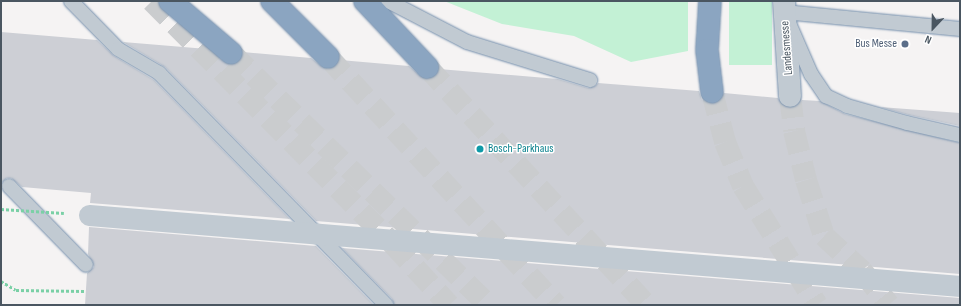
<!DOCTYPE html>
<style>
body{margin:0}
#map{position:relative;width:961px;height:306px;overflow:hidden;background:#f5f3f3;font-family:"Sofia Sans Condensed",sans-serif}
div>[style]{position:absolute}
.green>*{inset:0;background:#c3f1d5;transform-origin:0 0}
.building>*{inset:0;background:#cdcfd5}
.minor-tunnel>*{height:22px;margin-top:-11px;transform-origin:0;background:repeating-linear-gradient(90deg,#caccce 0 22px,transparent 0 33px)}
.motorway-tunnel>*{height:22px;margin-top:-11px;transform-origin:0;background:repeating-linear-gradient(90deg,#caccce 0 22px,transparent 0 33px)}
.path>*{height:2.5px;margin-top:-1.25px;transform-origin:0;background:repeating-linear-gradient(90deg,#7ad0a6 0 3px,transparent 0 5px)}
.roads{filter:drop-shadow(0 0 1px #7690ad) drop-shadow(0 0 1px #7690ad)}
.service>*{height:14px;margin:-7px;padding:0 7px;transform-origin:7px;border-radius:7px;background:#c1cad2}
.minor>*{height:22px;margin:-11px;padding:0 11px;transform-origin:11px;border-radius:11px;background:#c1cad2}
.motorway>*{height:22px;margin:-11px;padding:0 11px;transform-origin:11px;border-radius:11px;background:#8ba5c1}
.path-bridge>*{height:2.5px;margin-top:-1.25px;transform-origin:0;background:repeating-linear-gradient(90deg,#7ad0a6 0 3px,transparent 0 5px)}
.pedestrian-bridge>*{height:21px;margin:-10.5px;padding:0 10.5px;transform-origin:10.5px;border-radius:10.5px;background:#c1cad2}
.dots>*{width:11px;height:11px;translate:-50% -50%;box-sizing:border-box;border:2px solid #fff;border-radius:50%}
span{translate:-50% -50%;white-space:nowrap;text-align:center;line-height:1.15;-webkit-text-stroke:3px #fff;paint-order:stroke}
.service-label{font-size:12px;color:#4e5e75}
.right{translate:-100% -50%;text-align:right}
.street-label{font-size:12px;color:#4a5661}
.culture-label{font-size:12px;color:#0d838f}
.left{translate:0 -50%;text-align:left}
.frame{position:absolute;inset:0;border:2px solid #4a5661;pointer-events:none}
.north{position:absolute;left:913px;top:8px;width:40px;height:40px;-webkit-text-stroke:3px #fff;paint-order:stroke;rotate:202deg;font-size:11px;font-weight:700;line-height:16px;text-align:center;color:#4a5661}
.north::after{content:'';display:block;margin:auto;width:14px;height:18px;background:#4a5661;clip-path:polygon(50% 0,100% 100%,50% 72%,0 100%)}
</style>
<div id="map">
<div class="green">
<div style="clip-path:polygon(444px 1px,688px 1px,688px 51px,631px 62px,574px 36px,502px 24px)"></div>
<div style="left:729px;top:1px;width:43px;height:64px"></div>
</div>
<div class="building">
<div style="clip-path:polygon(1px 32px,97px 40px,114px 56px,154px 80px,290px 219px,90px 203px,91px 193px,22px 187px,11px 178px,7px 178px,1px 183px)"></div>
<div style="clip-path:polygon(123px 42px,207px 49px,229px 65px,240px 61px,243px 52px,311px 58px,325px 69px,337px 66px,340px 60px,409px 66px,424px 79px,435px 76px,439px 69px,558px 79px,588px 88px,595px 86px,598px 83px,699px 91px,702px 100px,713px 104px,720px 102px,724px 93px,778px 98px,784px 107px,790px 108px,797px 106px,802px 100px,820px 101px,845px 114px,960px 143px,960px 274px,316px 221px,165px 67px)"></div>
<div style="clip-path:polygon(880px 107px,960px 113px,960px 126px,909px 115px)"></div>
<div style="clip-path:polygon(89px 227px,316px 246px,374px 305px,85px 305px,87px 273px,94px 267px,88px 254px)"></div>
<div style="clip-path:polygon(342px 248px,960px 298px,960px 305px,394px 305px,392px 299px)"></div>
</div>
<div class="minor-tunnel">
<div style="left:790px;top:96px;width:35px;rotate:83deg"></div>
<div style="left:794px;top:131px;width:50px;rotate:76.2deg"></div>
<div style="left:806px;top:180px;width:59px;rotate:72.2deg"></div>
<div style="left:824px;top:236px;width:52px;rotate:42.6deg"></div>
<div style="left:862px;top:271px;width:43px;rotate:51.5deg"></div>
</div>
<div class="motorway-tunnel">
<div style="left:152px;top:1px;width:342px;rotate:45.2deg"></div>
<div style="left:393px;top:244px;width:83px;rotate:47.4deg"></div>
<div style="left:231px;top:53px;width:360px;rotate:44.4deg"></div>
<div style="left:328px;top:57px;width:337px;rotate:47.4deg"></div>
<div style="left:427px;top:67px;width:324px;rotate:47.3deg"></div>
<div style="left:712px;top:92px;width:52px;rotate:75.4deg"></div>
<div style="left:725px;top:142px;width:48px;rotate:67.8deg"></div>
<div style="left:743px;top:186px;width:140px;rotate:58.1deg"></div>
</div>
<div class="path">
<div style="left:1px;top:281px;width:17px;rotate:31deg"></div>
<div style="left:16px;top:290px;width:68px;rotate:0.8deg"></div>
</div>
<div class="roads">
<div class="service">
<div style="left:71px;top:1px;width:67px;rotate:45.6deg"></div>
<div style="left:118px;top:49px;width:48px;rotate:30.3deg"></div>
<div style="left:159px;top:73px;width:325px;rotate:45.6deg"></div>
<div style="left:388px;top:1px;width:89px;rotate:27.4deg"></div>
<div style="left:467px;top:42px;width:129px;rotate:17.2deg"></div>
<div style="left:960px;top:29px;width:177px;rotate:-174.5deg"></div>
<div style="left:784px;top:12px;width:68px;rotate:66.5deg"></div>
<div style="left:811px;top:74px;width:27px;rotate:56deg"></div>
<div style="left:826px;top:96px;width:23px;rotate:25deg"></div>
<div style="left:847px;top:106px;width:62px;rotate:15.8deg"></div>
<div style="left:907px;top:123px;width:54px;rotate:12.8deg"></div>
<div style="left:9px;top:186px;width:110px;rotate:45.7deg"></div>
</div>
<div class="minor">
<div style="left:784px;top:1px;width:95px;rotate:86.4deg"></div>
</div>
<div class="motorway">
<div style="left:170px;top:1px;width:80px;rotate:40.4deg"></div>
<div style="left:272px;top:1px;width:79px;rotate:45deg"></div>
<div style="left:365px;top:1px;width:91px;rotate:46.8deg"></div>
<div style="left:710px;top:1px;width:49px;rotate:93.5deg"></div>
<div style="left:707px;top:50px;width:42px;rotate:83.2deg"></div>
</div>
</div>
<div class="path-bridge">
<div style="left:1px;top:209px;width:63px;rotate:3.6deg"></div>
</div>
<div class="pedestrian-bridge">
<div style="left:89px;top:215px;width:874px;rotate:4.66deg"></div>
</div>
<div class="dots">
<div style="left:905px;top:44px;background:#5c6f8a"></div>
<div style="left:480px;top:149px;background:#0f9aa8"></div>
</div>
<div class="service-label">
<span class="right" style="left:897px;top:44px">Bus Messe</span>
</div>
<div class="street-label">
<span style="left:787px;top:48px;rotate:-94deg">Landesmesse</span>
</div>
<div class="culture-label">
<span class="left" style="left:488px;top:149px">Bosch-Parkhaus</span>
</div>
<div class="frame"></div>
<div class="north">N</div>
</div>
